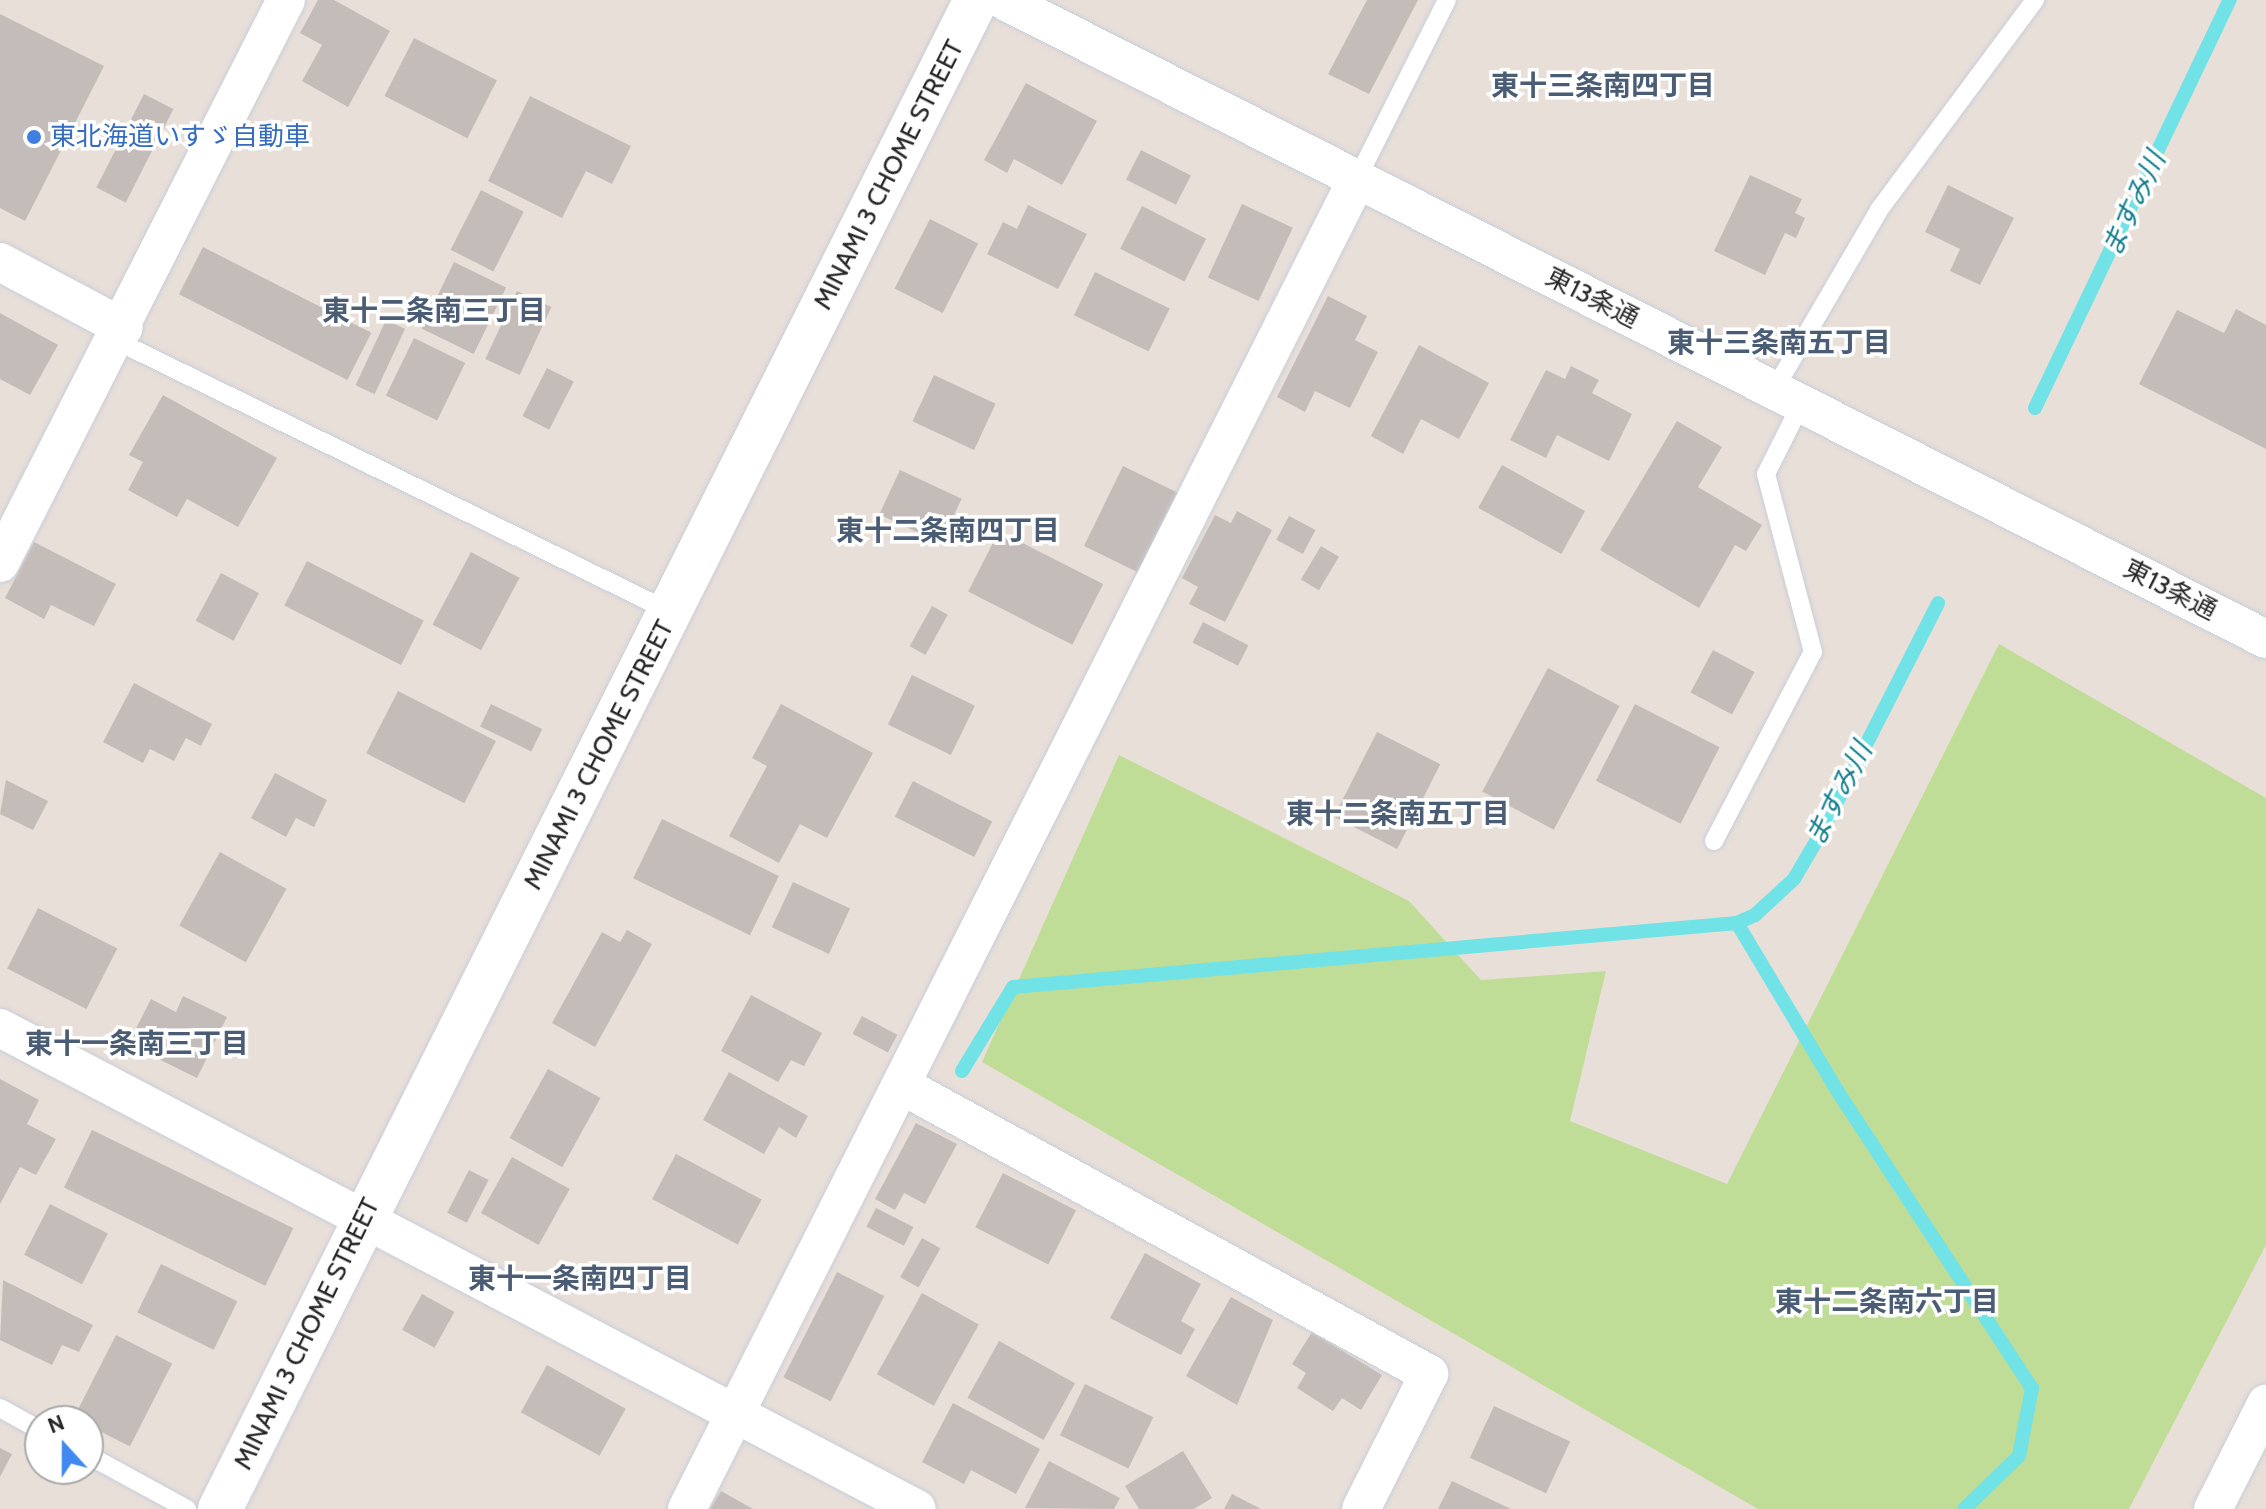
<!DOCTYPE html>
<meta charset="utf-8">
<style>
body{margin:0}
#map{position:relative;width:2266px;height:1509px;overflow:hidden;background:#e9dfd9;font-family:Cabin,"Noto Sans JP",sans-serif}
div>[style]{position:absolute}
.green>*{inset:0;background:#c0dd98}
.stream>*{height:14px;margin:-7px;padding:0 7px;transform-origin:7px;border-radius:7px;background:#71e2e6}
.building>*{inset:0;background:#c4bcb9;transform-origin:0 0}
.roads{filter:drop-shadow(0 0 2px #c8cfd9) drop-shadow(0 0 2px #c8cfd9)}
.lane>*{height:18px;margin:-9px;padding:0 9px;transform-origin:9px;border-radius:9px;background:#fff}
.street>*{height:38px;margin:-19px;padding:0 19px;transform-origin:19px;border-radius:19px;background:#fff}
.secondary>*{height:44px;margin:-22px;padding:0 22px;transform-origin:22px;border-radius:22px;background:#fff}
.dots>*{width:22px;height:22px;translate:-50% -50%;box-sizing:border-box;border:4px solid #fff;border-radius:50%}
span{translate:-50% -50%;white-space:nowrap;text-align:center;line-height:1.15;-webkit-text-stroke:7px #fff;paint-order:stroke}
.shop-label{font-size:26px;color:#366cbe}
.left{translate:0 -50%;text-align:left}
.street-label{font-size:26px;color:#272727}
.neighbourhood-label{font-size:28px;color:#4b5c75;font-weight:700}
.water-label{font-size:28px;color:#15808e;font-style:italic}
.north{position:absolute;left:24px;top:1405px;width:80px;height:80px;box-sizing:border-box;background:#fff;border:2px solid #a9a9a9;border-radius:50%;rotate:339deg;font-size:22px;font-weight:700;line-height:32px;text-align:center;color:#272727}
.north::after{content:'';display:block;margin:auto;width:28px;height:36px;background:#4189ee;clip-path:polygon(50% 0,100% 100%,50% 72%,0 100%)}
</style>
<div id="map">
<div class="green">
<div style="clip-path:polygon(1999px 644px,2266px 798px,2266px 1245px,2129px 1509px,1758px 1509px,982px 1062px,1119px 755px,1409px 901px,1481px 980px,1606px 971px,1570px 1121px,1727px 1184px)"></div>
</div>
<div class="stream">
<div style="left:2035px;top:408px;width:452px;rotate:-64.5deg"></div>
<div style="left:1737px;top:923px;width:197px;rotate:59.1deg"></div>
<div style="left:1838px;top:1092px;width:354px;rotate:56.8deg"></div>
<div style="left:2032px;top:1388px;width:69px;rotate:100.8deg"></div>
<div style="left:2019px;top:1456px;width:76px;rotate:136.1deg"></div>
<div style="left:962px;top:1071px;width:98px;rotate:-58.7deg"></div>
<div style="left:1013px;top:987px;width:727px;rotate:-5.05deg"></div>
<div style="left:1737px;top:923px;width:20px;rotate:-24deg"></div>
<div style="left:1755px;top:915px;width:53px;rotate:-42.7deg"></div>
<div style="left:1794px;top:879px;width:53px;rotate:-59.6deg"></div>
<div style="left:1821px;top:833px;width:258px;rotate:-63deg"></div>
</div>
<div class="building">
<div style="clip-path:polygon(318px 0,334px 0,390px 31px,348px 107px,302px 81px,322px 45px,300px 33px)"></div>
<div style="clip-path:polygon(1367px 0,1418px 0,1369px 94px,1328px 74px)"></div>
<div style="clip-path:polygon(0 14px,104px 66px,25px 221px,0 208px)"></div>
<div style="left:414px;top:38px;width:93px;height:65px;rotate:27deg"></div>
<div style="clip-path:polygon(1026px 83px,1097px 121px,1062px 185px,1014px 159px,1007px 173px,984px 160px)"></div>
<div style="left:144px;top:94px;width:33px;height:105px;rotate:27deg"></div>
<div style="clip-path:polygon(530px 96px,631px 146px,612px 184px,586px 171px,562px 218px,488px 181px)"></div>
<div style="left:1141px;top:150px;width:56px;height:33px;rotate:27deg"></div>
<div style="clip-path:polygon(1750px 175px,1802px 199px,1795px 213px,1805px 218px,1796px 238px,1785px 233px,1765px 275px,1714px 251px)"></div>
<div style="clip-path:polygon(1948px 185px,2014px 218px,1980px 285px,1950px 271px,1960px 249px,1925px 232px)"></div>
<div style="left:481px;top:190px;width:48px;height:67px;rotate:27deg"></div>
<div style="left:1242px;top:204px;width:56px;height:81px;rotate:25deg"></div>
<div style="clip-path:polygon(1028px 205px,1087px 234px,1058px 289px,987px 254px,1003px 222px,1017px 229px)"></div>
<div style="left:1142px;top:206px;width:72px;height:48px;rotate:27deg"></div>
<div style="left:930px;top:219px;width:54px;height:78px;rotate:27deg"></div>
<div style="left:203px;top:247px;width:189px;height:53px;rotate:27deg"></div>
<div style="left:454px;top:262px;width:58px;height:74px;rotate:26deg"></div>
<div style="left:1095px;top:272px;width:83px;height:48px;rotate:26deg"></div>
<div style="left:517px;top:291px;width:38px;height:75px;rotate:25deg"></div>
<div style="clip-path:polygon(1328px 296px,1367px 316px,1355px 340px,1378px 352px,1350px 408px,1315px 391px,1305px 412px,1277px 397px)"></div>
<div style="clip-path:polygon(2236px 309px,2266px 325px,2266px 449px,2139px 384px,2177px 310px,2224px 333px)"></div>
<div style="clip-path:polygon(0 313px,58px 345px,30px 395px,0 379px)"></div>
<div style="left:386px;top:320px;width:21px;height:72px;rotate:25deg"></div>
<div style="left:414px;top:338px;width:57px;height:64px;rotate:26deg"></div>
<div style="clip-path:polygon(1419px 345px,1489px 383px,1459px 439px,1421px 419px,1403px 454px,1371px 436px)"></div>
<div style="clip-path:polygon(1571px 366px,1599px 380px,1592px 393px,1632px 414px,1609px 461px,1557px 435px,1546px 458px,1510px 440px,1546px 370px,1565px 379px)"></div>
<div style="left:547px;top:368px;width:30px;height:54px;rotate:27deg"></div>
<div style="left:934px;top:375px;width:68px;height:51px;rotate:25deg"></div>
<div style="clip-path:polygon(163px 395px,277px 458px,238px 527px,187px 499px,177px 517px,128px 490px,143px 462px,129px 455px)"></div>
<div style="clip-path:polygon(1677px 421px,1722px 447px,1698px 487px,1762px 525px,1746px 551px,1735px 545px,1699px 608px,1600px 550px)"></div>
<div style="left:1502px;top:465px;width:95px;height:49px;rotate:29deg"></div>
<div style="left:1123px;top:466px;width:61px;height:89px;rotate:26deg"></div>
<div style="left:900px;top:470px;width:68px;height:49px;rotate:25deg"></div>
<div style="clip-path:polygon(1237px 511px,1272px 530px,1225px 622px,1189px 604px,1198px 587px,1182px 578px,1215px 515px,1231px 523px)"></div>
<div style="left:1289px;top:516px;width:30px;height:27px;rotate:28deg"></div>
<div style="left:999px;top:531px;width:117px;height:68px;rotate:27deg"></div>
<div style="clip-path:polygon(34px 542px,116px 584px,94px 626px,51px 605px,44px 619px,5px 598px)"></div>
<div style="left:1321px;top:546px;width:21px;height:39px;rotate:31deg"></div>
<div style="left:471px;top:552px;width:55px;height:82px;rotate:28deg"></div>
<div style="left:307px;top:561px;width:131px;height:50px;rotate:27deg"></div>
<div style="left:221px;top:573px;width:43px;height:54px;rotate:28deg"></div>
<div style="left:932px;top:606px;width:18px;height:46px;rotate:29deg"></div>
<div style="left:1203px;top:622px;width:51px;height:23px;rotate:27deg"></div>
<div style="left:1713px;top:650px;width:47px;height:48px;rotate:28deg"></div>
<div style="left:1548px;top:668px;width:81px;height:140px;rotate:28deg"></div>
<div style="left:912px;top:675px;width:70px;height:55px;rotate:26deg"></div>
<div style="clip-path:polygon(134px 683px,212px 724px,201px 746px,186px 738px,174px 761px,150px 749px,143px 763px,103px 742px)"></div>
<div style="left:398px;top:691px;width:110px;height:70px;rotate:27deg"></div>
<div style="left:491px;top:704px;width:57px;height:25px;rotate:26deg"></div>
<div style="clip-path:polygon(781px 704px,873px 753px,827px 838px,800px 824px,779px 863px,729px 836px,767px 766px,752px 758px)"></div>
<div style="left:1635px;top:704px;width:95px;height:86px;rotate:27deg"></div>
<div style="left:1377px;top:732px;width:71px;height:95px;rotate:27deg"></div>
<div style="clip-path:polygon(275px 773px,327px 800px,314px 827px,296px 818px,286px 837px,251px 818px)"></div>
<div style="clip-path:polygon(6px 780px,48px 801px,33px 830px,0 814px)"></div>
<div style="left:913px;top:781px;width:89px;height:40px;rotate:27deg"></div>
<div style="left:662px;top:819px;width:130px;height:66px;rotate:26deg"></div>
<div style="left:220px;top:852px;width:76px;height:84px;rotate:29deg"></div>
<div style="left:793px;top:882px;width:63px;height:50px;rotate:25deg"></div>
<div style="left:38px;top:908px;width:89px;height:68px;rotate:27deg"></div>
<div style="clip-path:polygon(627px 930px,652px 944px,595px 1047px,552px 1023px,602px 932px,620px 942px)"></div>
<div style="clip-path:polygon(751px 995px,822px 1033px,804px 1066px,791px 1060px,778px 1082px,721px 1051px)"></div>
<div style="clip-path:polygon(183px 996px,227px 1017px,197px 1078px,128px 1044px,151px 999px,176px 1012px)"></div>
<div style="left:862px;top:1016px;width:40px;height:20px;rotate:28deg"></div>
<div style="left:548px;top:1069px;width:60px;height:79px;rotate:29deg"></div>
<div style="clip-path:polygon(729px 1072px,808px 1116px,796px 1138px,779px 1127px,764px 1154px,703px 1120px)"></div>
<div style="clip-path:polygon(0 1079px,39px 1100px,27px 1124px,56px 1139px,36px 1175px,20px 1167px,0 1204px)"></div>
<div style="clip-path:polygon(916px 1123px,957px 1144px,925px 1204px,904px 1193px,895px 1210px,875px 1199px)"></div>
<div style="left:92px;top:1130px;width:224px;height:64px;rotate:26deg"></div>
<div style="left:676px;top:1154px;width:97px;height:51px;rotate:28deg"></div>
<div style="left:512px;top:1157px;width:66px;height:64px;rotate:29deg"></div>
<div style="left:469px;top:1170px;width:22px;height:48px;rotate:27deg"></div>
<div style="left:1003px;top:1173px;width:82px;height:61px;rotate:27deg"></div>
<div style="left:50px;top:1204px;width:65px;height:57px;rotate:27deg"></div>
<div style="left:876px;top:1208px;width:42px;height:21px;rotate:27deg"></div>
<div style="left:922px;top:1238px;width:21px;height:45px;rotate:29deg"></div>
<div style="clip-path:polygon(1145px 1253px,1201px 1284px,1181px 1321px,1195px 1329px,1181px 1355px,1110px 1318px)"></div>
<div style="left:161px;top:1264px;width:85px;height:54px;rotate:26deg"></div>
<div style="left:837px;top:1272px;width:53px;height:118px;rotate:27deg"></div>
<div style="clip-path:polygon(3px 1280px,93px 1325px,79px 1352px,62px 1345px,52px 1365px,0 1340px)"></div>
<div style="left:922px;top:1293px;width:65px;height:93px;rotate:29deg"></div>
<div style="left:422px;top:1294px;width:37px;height:41px;rotate:29deg"></div>
<div style="clip-path:polygon(1231px 1297px,1273px 1320px,1237px 1405px,1186px 1376px)"></div>
<div style="clip-path:polygon(1312px 1332px,1382px 1375px,1361px 1410px,1342px 1398px,1333px 1411px,1297px 1388px,1306px 1373px,1292px 1364px)"></div>
<div style="left:116px;top:1335px;width:63px;height:93px;rotate:27deg"></div>
<div style="left:999px;top:1341px;width:87px;height:65px;rotate:29deg"></div>
<div style="left:547px;top:1365px;width:90px;height:54px;rotate:29deg"></div>
<div style="left:1085px;top:1384px;width:76px;height:57px;rotate:26deg"></div>
<div style="clip-path:polygon(953px 1403px,1040px 1449px,1016px 1494px,971px 1470px,964px 1484px,922px 1462px)"></div>
<div style="left:1494px;top:1406px;width:84px;height:57px;rotate:25deg"></div>
<div style="clip-path:polygon(0 1448px,12px 1454px,0 1477px)"></div>
<div style="clip-path:polygon(1183px 1451px,1212px 1498px,1194px 1509px,1139px 1509px,1125px 1486px)"></div>
<div style="clip-path:polygon(1049px 1461px,1120px 1498px,1114px 1509px,1025px 1508px)"></div>
<div style="clip-path:polygon(1452px 1481px,1511px 1509px,1438px 1509px)"></div>
<div style="clip-path:polygon(721px 1491px,753px 1509px,710px 1509px)"></div>
<div style="clip-path:polygon(1232px 1494px,1261px 1509px,1224px 1509px)"></div>
</div>
<div class="roads">
<div class="lane">
<div style="left:1357px;top:179px;width:200px;rotate:-63.3deg"></div>
<div style="left:117px;top:341px;width:617px;rotate:26.07deg"></div>
<div style="left:1774px;top:390px;width:208px;rotate:-59.7deg"></div>
<div style="left:1879px;top:210px;width:262px;rotate:-53.4deg"></div>
<div style="left:1714px;top:841px;width:213px;rotate:-62.4deg"></div>
<div style="left:1813px;top:652px;width:184px;rotate:-104.8deg"></div>
<div style="left:1766px;top:474px;width:78px;rotate:-63.4deg"></div>
<div style="left:0;top:1408px;width:46px;rotate:28.8deg"></div>
<div style="left:88px;top:1455px;width:113px;rotate:28.6deg"></div>
</div>
<div class="street">
<div style="left:1003px;top:0;width:1415px;rotate:26.84deg"></div>
<div style="left:0;top:262px;width:140px;rotate:28deg"></div>
<div style="left:0;top:563px;width:631px;rotate:-63.07deg"></div>
<div style="left:0;top:1028px;width:1035px;rotate:27.68deg"></div>
<div style="left:901px;top:1085px;width:602px;rotate:28.69deg"></div>
<div style="left:1429px;top:1374px;width:151px;rotate:116.7deg"></div>
<div style="left:687px;top:1509px;width:1489px;rotate:-63.26deg"></div>
<div style="left:2213px;top:1509px;width:118px;rotate:-63.2deg"></div>
</div>
<div class="secondary">
<div style="left:220px;top:1509px;width:1688px;rotate:-63.39deg"></div>
</div>
</div>
<div class="dots">
<div style="left:34px;top:137px;background:#3f7fe0"></div>
</div>
<div class="shop-label">
<span class="left" style="left:50px;top:137px">東北海道いすゞ自動車</span>
</div>
<div class="street-label">
<span style="left:889px;top:175px;rotate:-63deg">MINAMI 3 CHOME STREET</span>
<span style="left:1592px;top:298px;rotate:27deg">東13条通</span>
<span style="left:2170px;top:590px;rotate:27deg">東13条通</span>
<span style="left:599px;top:755px;rotate:-63deg">MINAMI 3 CHOME STREET</span>
<span style="left:307px;top:1334px;rotate:-64deg">MINAMI 3 CHOME STREET</span>
</div>
<div class="neighbourhood-label">
<span style="left:1603px;top:85px">東十三条南四丁目</span>
<span style="left:434px;top:310px">東十二条南三丁目</span>
<span style="left:1779px;top:342px">東十三条南五丁目</span>
<span style="left:948px;top:530px">東十二条南四丁目</span>
<span style="left:1398px;top:813px">東十二条南五丁目</span>
<span style="left:137px;top:1043px">東十一条南三丁目</span>
<span style="left:580px;top:1278px">東十一条南四丁目</span>
<span style="left:1887px;top:1301px">東十二条南六丁目</span>
</div>
<div class="water-label">
<span style="left:2133px;top:204px;rotate:-65deg">ますみ川</span>
<span style="left:1838px;top:794px;rotate:-63deg">ますみ川</span>
</div>
<div class="north">N</div>
</div>
